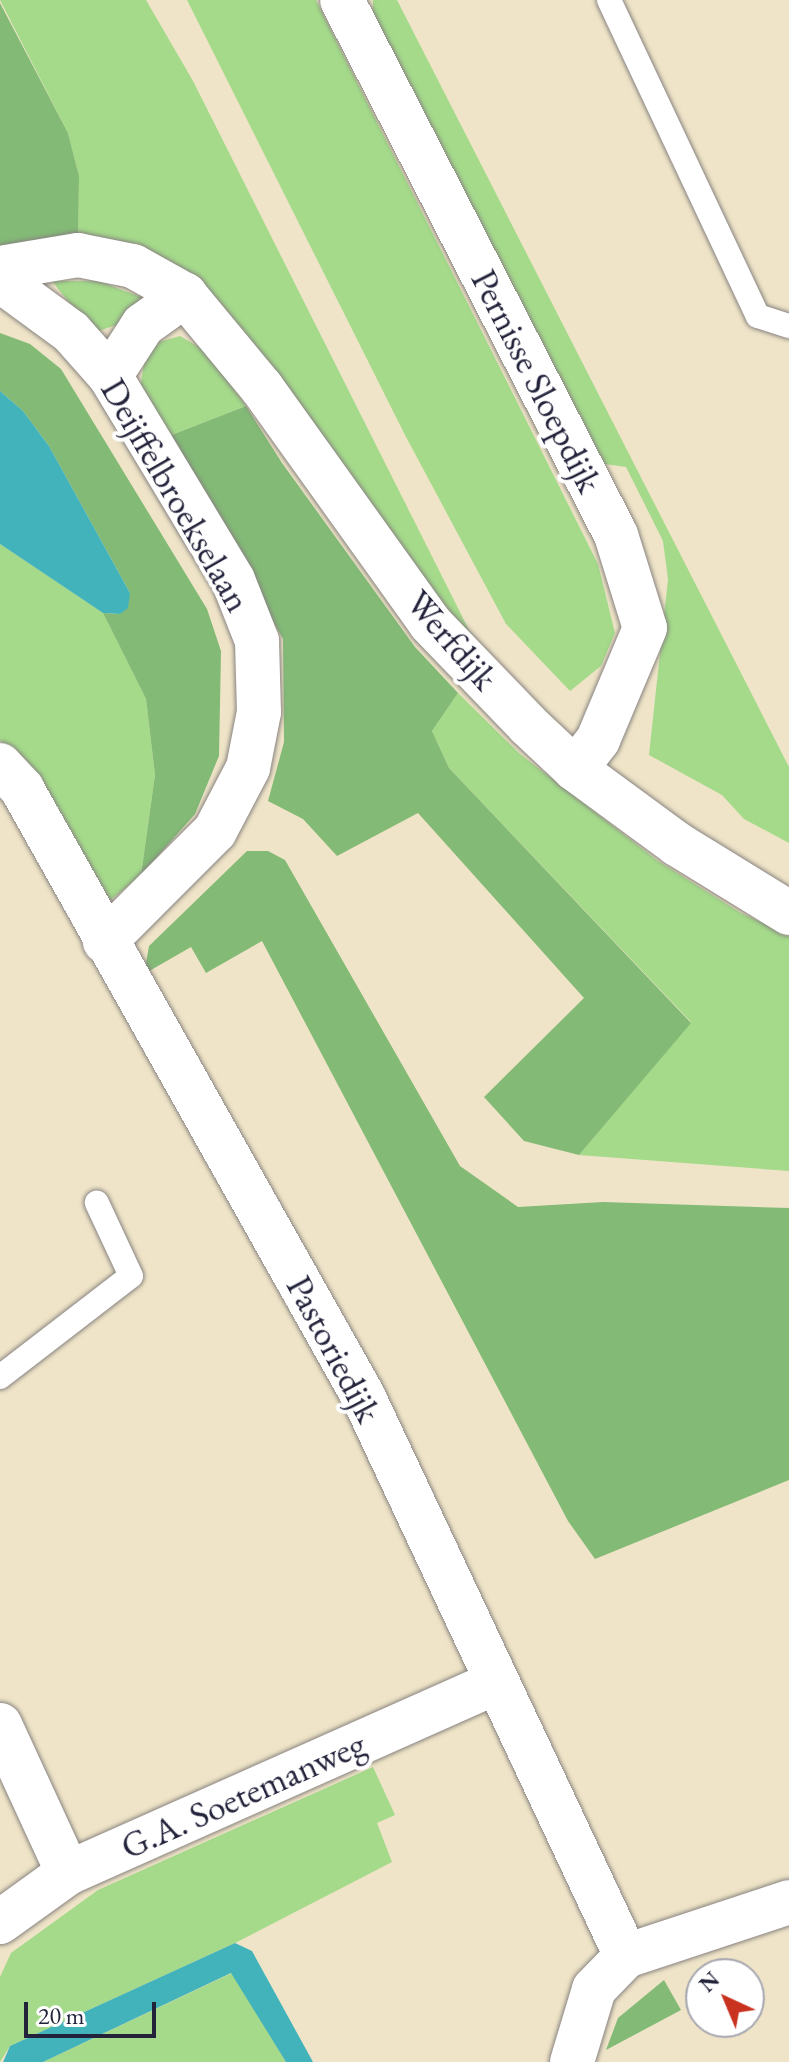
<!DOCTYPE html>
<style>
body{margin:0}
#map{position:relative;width:789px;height:2062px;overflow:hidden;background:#efe4c7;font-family:"EB Garamond",serif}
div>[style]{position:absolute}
.green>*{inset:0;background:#a4da8a}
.forest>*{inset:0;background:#83ba76}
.water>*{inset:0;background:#43b3bb}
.roads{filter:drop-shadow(0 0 2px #888381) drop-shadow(0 0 2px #888381)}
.service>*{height:24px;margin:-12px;padding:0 12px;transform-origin:12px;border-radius:12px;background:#fff}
.minor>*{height:44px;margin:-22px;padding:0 22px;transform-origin:22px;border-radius:22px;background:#fff}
.tertiary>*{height:44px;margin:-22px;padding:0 22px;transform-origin:22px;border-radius:22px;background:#fff}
span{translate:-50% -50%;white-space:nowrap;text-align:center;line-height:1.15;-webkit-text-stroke:8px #fff;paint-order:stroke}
.street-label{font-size:36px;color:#22223b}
.north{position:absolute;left:685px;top:1958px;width:80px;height:80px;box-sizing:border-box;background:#fff;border:2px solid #a7a7b1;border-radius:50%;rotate:316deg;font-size:22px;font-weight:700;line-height:32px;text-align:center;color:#22223b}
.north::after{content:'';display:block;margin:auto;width:28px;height:36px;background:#c8321e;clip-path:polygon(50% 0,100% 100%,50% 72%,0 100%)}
.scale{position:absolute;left:24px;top:2002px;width:132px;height:36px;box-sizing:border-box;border:4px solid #22223b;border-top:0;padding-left:10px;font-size:24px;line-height:28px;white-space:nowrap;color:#22223b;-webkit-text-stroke:6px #fff;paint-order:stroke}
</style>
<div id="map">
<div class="green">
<div style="clip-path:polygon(0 0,146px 0,193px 81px,472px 636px,432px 593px,243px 330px,197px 284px,78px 245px,79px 176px,68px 133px)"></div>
<div style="clip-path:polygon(187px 0,316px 0,598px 564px,615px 633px,601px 666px,570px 691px,506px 624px,405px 435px)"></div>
<div style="clip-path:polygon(373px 0,397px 0,789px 767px,789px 843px,744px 819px,722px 795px,649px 755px,668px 579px,663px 541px,626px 467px,598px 463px,373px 18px)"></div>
<div style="clip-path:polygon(52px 281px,98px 281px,149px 300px,122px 323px,93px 333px)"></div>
<div style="clip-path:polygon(180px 336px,209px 353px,246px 406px,169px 436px,140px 388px,144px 364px,159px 342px)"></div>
<div style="clip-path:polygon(0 544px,103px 613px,146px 699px,155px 775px,141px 875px,107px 903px,40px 789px,0 740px)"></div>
<div style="clip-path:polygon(458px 693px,520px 754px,658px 861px,741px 913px,789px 935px,789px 1171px,579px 1155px,691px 1022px,449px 768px,432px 731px)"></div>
<div style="clip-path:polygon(373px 1767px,395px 1815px,377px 1823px,392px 1862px,235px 1943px,10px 2046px,0 2062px,0 1977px,11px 1953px,98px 1890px)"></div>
<div style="clip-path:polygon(232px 1973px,286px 2062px,43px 2062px)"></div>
</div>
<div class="forest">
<div style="clip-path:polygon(0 3px,68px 133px,79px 176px,78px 245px,0 252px)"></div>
<div style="clip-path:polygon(0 333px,30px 344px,61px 369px,207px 609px,221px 651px,219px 756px,195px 814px,141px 875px,155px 775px,146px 699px,103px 613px,120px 614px,130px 593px,49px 446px,23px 411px,0 391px)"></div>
<div style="clip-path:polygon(246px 406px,282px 463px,415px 647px,458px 693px,432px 731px,449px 768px,691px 1023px,579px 1155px,524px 1141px,484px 1097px,584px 998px,418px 813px,337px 856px,303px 819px,268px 801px,284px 742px,283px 639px,169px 436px)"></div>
<div style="clip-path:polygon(247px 851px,268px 851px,285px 860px,460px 1166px,518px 1207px,603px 1202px,789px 1208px,789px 1480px,595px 1559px,568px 1521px,262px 941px,206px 973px,191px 947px,144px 974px,149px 946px)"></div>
<div style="clip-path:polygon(664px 1980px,681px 2010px,606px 2050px,618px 2018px)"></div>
</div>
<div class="water">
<div style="clip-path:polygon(0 391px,23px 411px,49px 446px,130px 593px,128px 608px,120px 614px,103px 613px,0 544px)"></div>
<div style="clip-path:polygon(235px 1943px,252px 1951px,313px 2062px,286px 2062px,231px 1973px,43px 2062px,3px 2062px,10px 2046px)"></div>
</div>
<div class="roads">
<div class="service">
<div style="left:609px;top:0;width:349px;rotate:64.8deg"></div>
<div style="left:758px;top:316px;width:33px;rotate:18deg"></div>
<div style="left:0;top:1377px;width:165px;rotate:-37.6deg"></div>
<div style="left:131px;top:1276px;width:81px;rotate:-115deg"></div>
</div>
<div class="minor">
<div style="left:342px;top:0;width:601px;rotate:62.88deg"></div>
<div style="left:616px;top:535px;width:97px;rotate:72.7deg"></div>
<div style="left:645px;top:628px;width:121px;rotate:112.8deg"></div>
<div style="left:598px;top:740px;width:37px;rotate:128deg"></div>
<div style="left:0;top:268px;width:79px;rotate:-9.5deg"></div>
<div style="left:78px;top:255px;width:56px;rotate:11.3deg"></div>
<div style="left:133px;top:266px;width:60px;rotate:29.1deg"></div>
<div style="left:185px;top:295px;width:121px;rotate:50.4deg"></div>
<div style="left:262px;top:388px;width:289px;rotate:54.4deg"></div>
<div style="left:430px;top:623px;width:141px;rotate:46.1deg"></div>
<div style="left:528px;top:725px;width:64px;rotate:43.1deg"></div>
<div style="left:575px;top:769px;width:127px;rotate:36.3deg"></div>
<div style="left:677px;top:844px;width:132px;rotate:31.6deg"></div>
<div style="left:0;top:280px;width:88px;rotate:36.2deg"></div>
<div style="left:71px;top:332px;width:59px;rotate:48.4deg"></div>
<div style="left:110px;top:376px;width:238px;rotate:58.9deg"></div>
<div style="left:233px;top:580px;width:66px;rotate:68.5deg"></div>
<div style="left:257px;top:641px;width:71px;rotate:88.4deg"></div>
<div style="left:259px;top:712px;width:57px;rotate:101.1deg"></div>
<div style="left:248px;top:768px;width:71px;rotate:117.6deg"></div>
<div style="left:215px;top:831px;width:156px;rotate:135deg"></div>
<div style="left:110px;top:376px;width:61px;rotate:-57.1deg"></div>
<div style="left:143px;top:325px;width:52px;rotate:-35.5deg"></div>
<div style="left:0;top:765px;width:33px;rotate:47deg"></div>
<div style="left:22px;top:789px;width:696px;rotate:60.67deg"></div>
<div style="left:363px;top:1396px;width:619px;rotate:64.84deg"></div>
<div style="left:0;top:1725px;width:163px;rotate:65.3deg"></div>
<div style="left:0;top:1922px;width:84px;rotate:-35.8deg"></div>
<div style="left:68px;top:1873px;width:466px;rotate:-24deg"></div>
</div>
<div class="tertiary">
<div style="left:572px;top:2062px;width:76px;rotate:-73.2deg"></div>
<div style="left:594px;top:1989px;width:46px;rotate:-45.9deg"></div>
<div style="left:626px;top:1956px;width:172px;rotate:-18.3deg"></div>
</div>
</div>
<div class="street-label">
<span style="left:537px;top:381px;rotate:63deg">Pernisse Sloepdijk</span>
<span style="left:176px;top:495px;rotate:60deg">Deijffelbroekselaan</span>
<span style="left:452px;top:640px;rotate:49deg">Werfdijk</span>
<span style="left:334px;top:1349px;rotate:62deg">Pastoriedijk</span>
<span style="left:243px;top:1795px;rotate:-24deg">G.A. Soetemanweg</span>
</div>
<div class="north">N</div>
<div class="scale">20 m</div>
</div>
